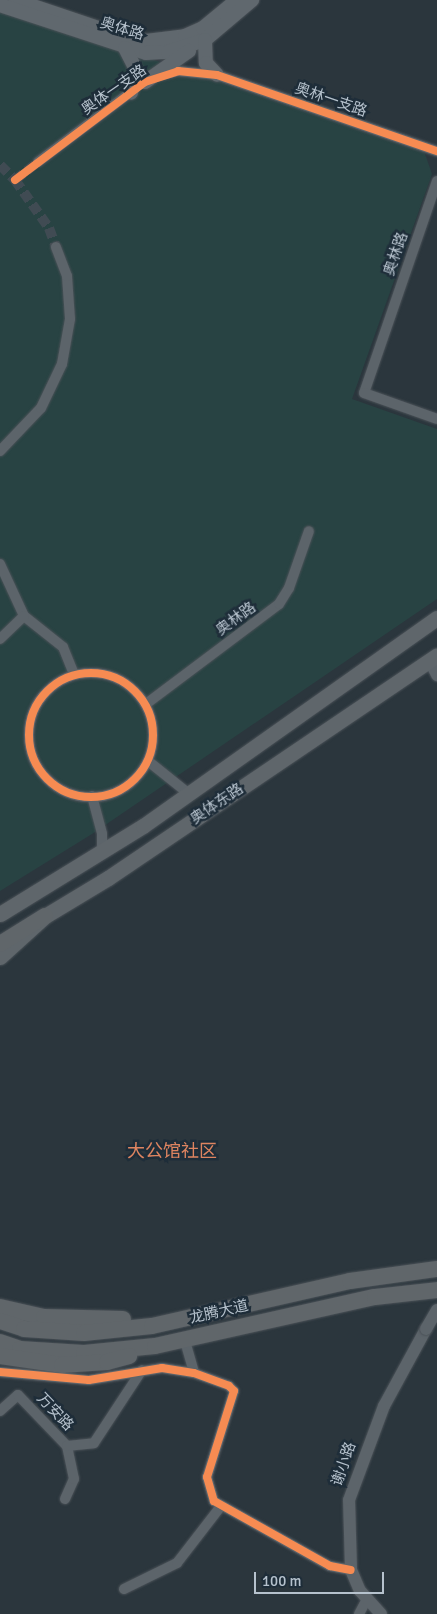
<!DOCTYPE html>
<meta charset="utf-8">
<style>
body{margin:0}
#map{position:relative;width:437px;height:1614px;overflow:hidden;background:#2b363d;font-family:Signika,"Noto Sans SC",sans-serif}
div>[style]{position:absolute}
.green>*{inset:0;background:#284343}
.minor-tunnel>*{height:10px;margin-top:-5px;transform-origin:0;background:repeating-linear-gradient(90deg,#404b53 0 10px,transparent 0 15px)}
.roads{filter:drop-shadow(0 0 1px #4a5157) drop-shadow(0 0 1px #4a5157)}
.minor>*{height:10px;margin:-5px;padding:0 5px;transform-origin:5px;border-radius:5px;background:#5c646a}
.minor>.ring{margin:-5px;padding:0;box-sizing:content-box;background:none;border:10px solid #5c646a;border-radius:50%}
.tertiary>*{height:12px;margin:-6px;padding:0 6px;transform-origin:6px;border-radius:6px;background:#5c646a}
.secondary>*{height:14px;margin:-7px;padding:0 7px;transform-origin:7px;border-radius:7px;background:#60686e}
.primary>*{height:15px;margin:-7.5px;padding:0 7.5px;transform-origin:7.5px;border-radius:7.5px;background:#5f666b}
.trunk>*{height:16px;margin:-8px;padding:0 8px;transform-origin:8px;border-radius:8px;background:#60666a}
.bridges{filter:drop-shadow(0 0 1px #4a5157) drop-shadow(0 0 1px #4a5157)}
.tertiary-bridge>*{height:12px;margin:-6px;padding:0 6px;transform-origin:6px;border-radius:6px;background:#5c646a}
.cycleway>*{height:8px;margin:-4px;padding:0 4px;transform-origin:4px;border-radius:4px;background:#f68b52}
.cycleway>.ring{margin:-4px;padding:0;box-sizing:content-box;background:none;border:8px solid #f68b52;border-radius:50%}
span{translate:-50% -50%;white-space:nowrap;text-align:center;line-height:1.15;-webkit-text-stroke:5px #1e2d39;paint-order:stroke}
.street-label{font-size:15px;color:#b6c2cd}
.quarter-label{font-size:18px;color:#de8460}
.scale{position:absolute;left:254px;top:1572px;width:130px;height:22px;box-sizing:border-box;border:2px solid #b6c2cd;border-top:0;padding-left:6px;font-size:15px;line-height:18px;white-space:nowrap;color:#b6c2cd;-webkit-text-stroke:4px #1e2d39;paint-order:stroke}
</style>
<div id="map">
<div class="green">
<div style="clip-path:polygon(0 12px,209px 77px,424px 151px,432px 174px,352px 399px,437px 429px,437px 599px,92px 834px,0 891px)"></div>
</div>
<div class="minor-tunnel">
<div style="left:0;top:165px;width:21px;rotate:45deg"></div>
<div style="left:15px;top:180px;width:59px;rotate:54.7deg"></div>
<div style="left:49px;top:228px;width:20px;rotate:70deg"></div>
<div style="left:15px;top:180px;width:29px;rotate:-38deg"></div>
</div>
<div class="roads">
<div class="minor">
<div style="left:159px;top:76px;width:20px;rotate:-15deg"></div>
<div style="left:178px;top:71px;width:39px;rotate:6deg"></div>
<div style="left:217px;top:75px;width:233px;rotate:19.1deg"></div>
<div style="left:38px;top:162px;width:121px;rotate:-37deg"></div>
<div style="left:437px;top:181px;width:224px;rotate:109deg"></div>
<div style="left:364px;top:393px;width:77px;rotate:19.6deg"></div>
<div style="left:0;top:451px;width:59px;rotate:-46.4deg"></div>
<div style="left:41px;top:408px;width:49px;rotate:-64.5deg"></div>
<div style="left:62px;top:364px;width:46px;rotate:-79.9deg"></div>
<div style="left:70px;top:319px;width:43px;rotate:-94deg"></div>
<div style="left:67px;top:276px;width:31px;rotate:-111deg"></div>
<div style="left:0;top:564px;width:57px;rotate:65.2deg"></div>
<div style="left:24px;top:616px;width:50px;rotate:38.5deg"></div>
<div style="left:63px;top:647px;width:29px;rotate:68deg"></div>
<div style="left:0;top:639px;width:33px;rotate:-44deg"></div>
<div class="ring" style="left:29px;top:673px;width:114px;height:114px"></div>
<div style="left:146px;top:704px;width:166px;rotate:-36.9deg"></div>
<div style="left:279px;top:604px;width:19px;rotate:-58deg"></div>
<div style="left:289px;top:588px;width:60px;rotate:-70.7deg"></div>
<div style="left:148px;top:761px;width:53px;rotate:38.8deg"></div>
<div style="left:92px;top:796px;width:39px;rotate:75deg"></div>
<div style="left:102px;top:834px;width:17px;rotate:90deg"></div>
<div style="left:185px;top:1341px;width:33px;rotate:74deg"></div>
<div style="left:0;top:1372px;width:89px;rotate:5.1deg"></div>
<div style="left:89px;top:1380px;width:74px;rotate:-9.3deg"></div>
<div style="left:162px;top:1368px;width:32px;rotate:9deg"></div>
<div style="left:194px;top:1373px;width:37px;rotate:20deg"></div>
<div style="left:229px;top:1386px;width:7px;rotate:45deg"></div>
<div style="left:234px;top:1391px;width:90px;rotate:107.4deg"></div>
<div style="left:207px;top:1477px;width:25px;rotate:74deg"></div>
<div style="left:214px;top:1501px;width:133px;rotate:29.3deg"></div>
<div style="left:330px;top:1566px;width:21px;rotate:11deg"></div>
<div style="left:0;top:1411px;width:24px;rotate:-42deg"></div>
<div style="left:18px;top:1395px;width:71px;rotate:46.1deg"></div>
<div style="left:65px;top:1499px;width:22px;rotate:-66deg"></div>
<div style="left:74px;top:1479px;width:34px;rotate:-102deg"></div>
<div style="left:67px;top:1446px;width:27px;rotate:-6deg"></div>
<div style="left:94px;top:1443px;width:87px;rotate:-56.7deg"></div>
<div style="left:124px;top:1589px;width:59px;rotate:-26.1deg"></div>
<div style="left:177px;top:1563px;width:72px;rotate:-52.3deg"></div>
<div style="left:359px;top:1614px;width:17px;rotate:-62deg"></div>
</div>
<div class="tertiary">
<div style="left:430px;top:661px;width:16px;rotate:63deg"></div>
<div style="left:381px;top:1614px;width:31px;rotate:-132deg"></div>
<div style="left:360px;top:1591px;width:23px;rotate:-113deg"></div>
<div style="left:351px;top:1570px;width:70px;rotate:-91.6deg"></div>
<div style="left:349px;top:1500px;width:100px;rotate:-69.6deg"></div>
<div style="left:384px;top:1406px;width:88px;rotate:-61.4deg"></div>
</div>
<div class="secondary">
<div style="left:15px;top:0;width:119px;rotate:18.6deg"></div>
<div style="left:128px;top:38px;width:18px;rotate:9deg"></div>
<div style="left:146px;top:41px;width:39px;rotate:-7deg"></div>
<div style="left:185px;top:36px;width:20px;rotate:-24deg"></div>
<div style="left:203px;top:28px;width:44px;rotate:-39.5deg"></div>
<div style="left:0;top:5px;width:154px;rotate:18.2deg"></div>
<div style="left:146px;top:53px;width:22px;rotate:-3deg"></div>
<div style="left:168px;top:52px;width:39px;rotate:-18deg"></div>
<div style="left:205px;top:40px;width:62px;rotate:-40.4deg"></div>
<div style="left:205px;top:40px;width:23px;rotate:88deg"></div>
<div style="left:206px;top:63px;width:16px;rotate:47deg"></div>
<div style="left:125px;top:48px;width:22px;rotate:63deg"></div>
<div style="left:135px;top:68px;width:25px;rotate:99deg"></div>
<div style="left:145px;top:82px;width:54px;rotate:-35.2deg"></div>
</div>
<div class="primary">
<div style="left:0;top:914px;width:168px;rotate:-31.6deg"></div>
<div style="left:143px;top:826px;width:360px;rotate:-35.3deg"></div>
<div style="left:0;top:957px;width:61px;rotate:-42.3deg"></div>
<div style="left:45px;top:916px;width:74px;rotate:-31.1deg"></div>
<div style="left:108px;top:878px;width:397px;rotate:-34.1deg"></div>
</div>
<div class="trunk">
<div style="left:0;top:944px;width:53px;rotate:-31.9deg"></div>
<div style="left:0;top:1307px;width:45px;rotate:12.8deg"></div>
<div style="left:44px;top:1317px;width:79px;rotate:1.5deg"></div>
<div style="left:0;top:1321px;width:25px;rotate:18deg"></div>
<div style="left:24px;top:1329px;width:60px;rotate:3.8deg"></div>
<div style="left:84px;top:1333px;width:68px;rotate:-5.9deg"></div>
<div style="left:152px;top:1326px;width:203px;rotate:-12.8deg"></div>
<div style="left:350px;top:1281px;width:88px;rotate:-7.9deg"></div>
<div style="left:0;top:1342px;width:21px;rotate:19deg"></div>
<div style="left:20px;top:1349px;width:64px;rotate:3.6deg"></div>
<div style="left:84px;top:1353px;width:71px;rotate:-5.6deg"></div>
<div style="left:155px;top:1346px;width:225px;rotate:-12.6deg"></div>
<div style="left:375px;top:1297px;width:62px;rotate:-6.4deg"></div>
<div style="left:0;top:1356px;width:63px;rotate:8.3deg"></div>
<div style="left:62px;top:1365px;width:45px;rotate:-3.8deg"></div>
<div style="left:107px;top:1362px;width:23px;rotate:-15deg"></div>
</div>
</div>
<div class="bridges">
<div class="tertiary-bridge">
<div style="left:426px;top:1329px;width:22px;rotate:-60deg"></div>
</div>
</div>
<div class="cycleway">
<div style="left:15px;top:180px;width:163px;rotate:-37deg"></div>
<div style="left:145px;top:82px;width:35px;rotate:-18deg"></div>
<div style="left:178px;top:71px;width:39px;rotate:6deg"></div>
<div style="left:217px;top:75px;width:233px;rotate:19.1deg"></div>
<div class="ring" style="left:29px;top:673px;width:116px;height:116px"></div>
<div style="left:0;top:1372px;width:89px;rotate:5.1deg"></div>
<div style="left:89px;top:1380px;width:74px;rotate:-9.3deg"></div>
<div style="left:162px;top:1368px;width:32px;rotate:9deg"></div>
<div style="left:194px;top:1373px;width:37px;rotate:20deg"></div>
<div style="left:229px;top:1386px;width:7px;rotate:45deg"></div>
<div style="left:234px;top:1391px;width:90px;rotate:107.4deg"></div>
<div style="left:207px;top:1477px;width:25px;rotate:74deg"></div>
<div style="left:214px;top:1501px;width:133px;rotate:29.3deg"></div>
<div style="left:330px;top:1566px;width:21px;rotate:11deg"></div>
</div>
<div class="street-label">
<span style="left:122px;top:29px;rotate:17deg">奥体路</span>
<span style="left:114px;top:90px;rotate:-35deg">奥体一支路</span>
<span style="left:331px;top:100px;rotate:19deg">奥林一支路</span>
<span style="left:396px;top:254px;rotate:-71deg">奥林路</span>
<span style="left:236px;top:619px;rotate:-36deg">奥林路</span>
<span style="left:217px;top:804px;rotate:-34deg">奥体东路</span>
<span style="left:219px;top:1312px;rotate:-13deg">龙腾大道</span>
<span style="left:55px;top:1412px;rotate:46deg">万安路</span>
<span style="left:344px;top:1464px;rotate:-71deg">谢小路</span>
</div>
<div class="quarter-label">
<span style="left:172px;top:1151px">大公馆社区</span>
</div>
<div class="scale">100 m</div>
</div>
